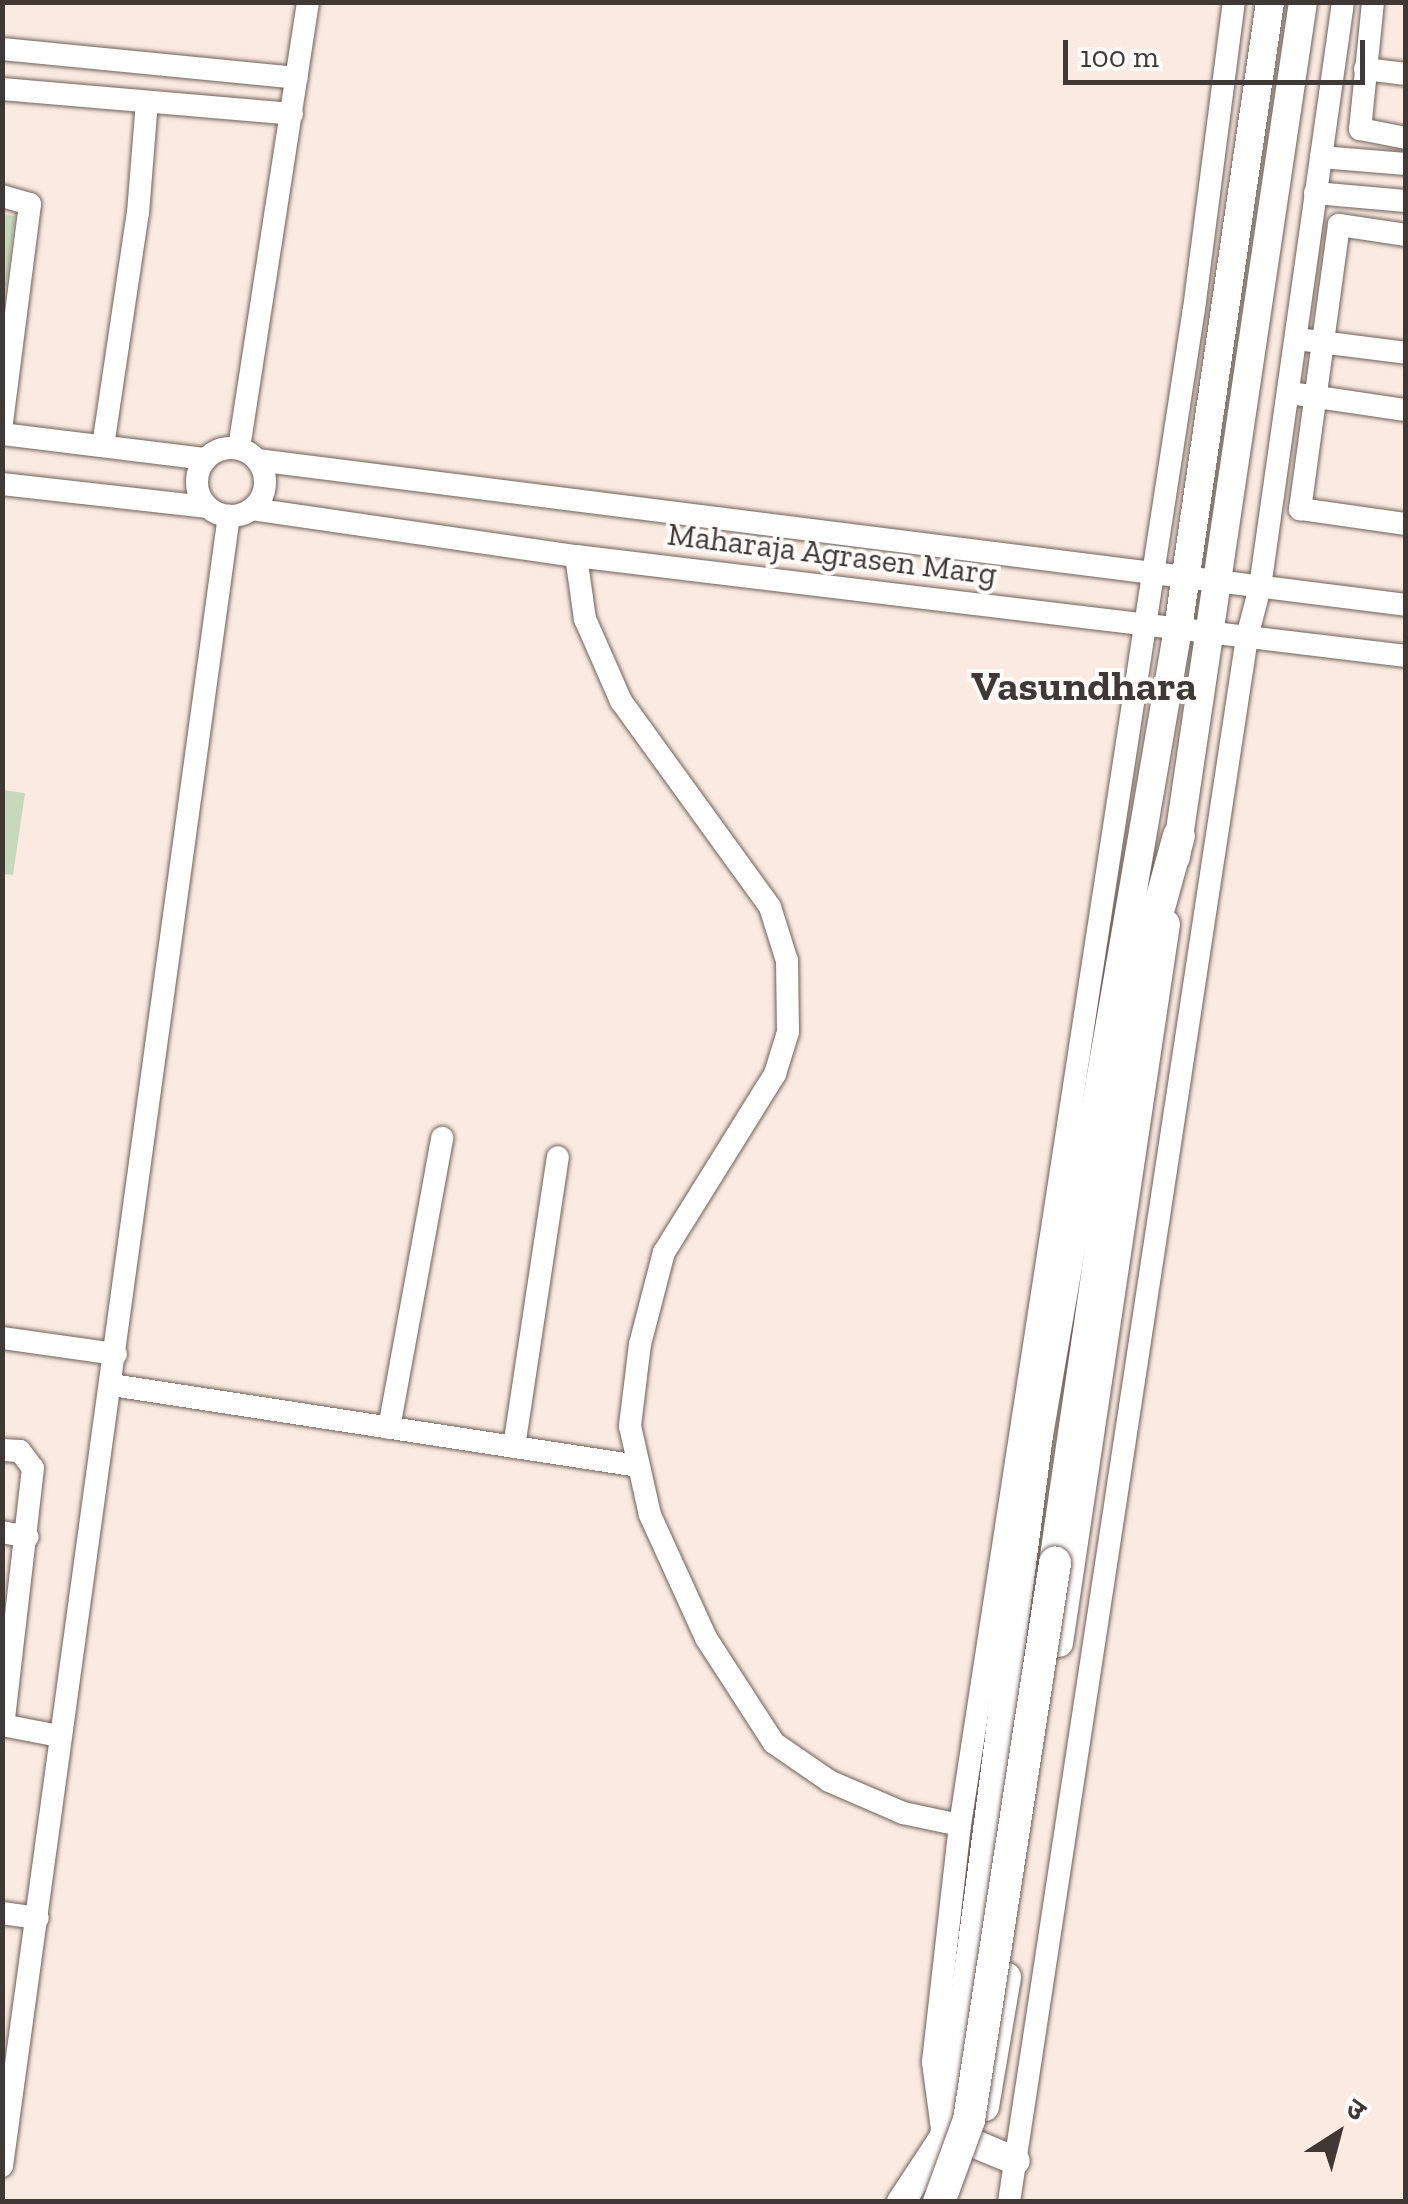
<!DOCTYPE html>
<meta charset="utf-8">
<style>
body{margin:0}
#map{position:relative;width:1408px;height:2204px;overflow:hidden;background:#fbeae1;font-family:"Zilla Slab","Noto Sans Devanagari",serif}
div>[style]{position:absolute}
.green>*{inset:0;background:#c6dabb}
.roads{filter:drop-shadow(0 0 2px #6e6058) drop-shadow(0 0 2px #6e6058)}
.minor>*{height:22px;margin:-11px;padding:0 11px;transform-origin:11px;border-radius:11px;background:#fff}
.minor>.ring{margin:-11px;padding:0;box-sizing:content-box;background:none;border:22px solid #fff;border-radius:50%}
.major>*{height:28px;margin:-14px;padding:0 14px;transform-origin:14px;border-radius:14px;background:#fff}
.highway>*{height:32px;margin:-16px;padding:0 16px;transform-origin:16px;border-radius:16px;background:#fff}
.bridges{filter:drop-shadow(0 0 2px #6e6058) drop-shadow(0 0 2px #6e6058)}
.highway-bridge>*{height:32px;margin:-16px;padding:0 16px;transform-origin:16px;border-radius:16px;background:#fff}
span{translate:-50% -50%;white-space:nowrap;text-align:center;line-height:1.15;-webkit-text-stroke:8px #fefbf9;paint-order:stroke}
.street-label{font-size:32px;color:#3f3835}
.district-label{font-size:42px;color:#3f3835;font-weight:700}
.frame{position:absolute;inset:0;border:5px solid #3f3835;pointer-events:none}
.north{position:absolute;left:1288px;top:2084px;width:100px;height:100px;-webkit-text-stroke:8px #fefbf9;paint-order:stroke;rotate:36deg;font-size:28px;font-weight:700;line-height:40px;text-align:center;color:#3f3835}
.north::after{content:'';display:block;margin:auto;width:35px;height:45px;background:#3f3835;clip-path:polygon(50% 0,100% 100%,50% 72%,0 100%)}
.scale{position:absolute;left:1063px;top:40px;width:302px;height:45px;box-sizing:border-box;border:5px solid #3f3835;border-top:0;padding-left:12px;font-size:30px;line-height:35px;white-space:nowrap;color:#3f3835;-webkit-text-stroke:8px #fefbf9;paint-order:stroke}
</style>
<div id="map">
<div class="green">
<div style="clip-path:polygon(3px 214px,15px 216px,6px 287px,2px 286px)"></div>
<div style="clip-path:polygon(3px 790px,25px 793px,13px 875px,3px 874px)"></div>
</div>
<div class="roads">
<div class="minor">
<div style="left:1373px;top:2px;width:128px;rotate:95.8deg"></div>
<div style="left:1360px;top:129px;width:47px;rotate:11.1deg"></div>
<div style="left:2px;top:49px;width:296px;rotate:5.6deg"></div>
<div style="left:1365px;top:69px;width:41px;rotate:7deg"></div>
<div style="left:2px;top:89px;width:291px;rotate:4.9deg"></div>
<div style="left:1321px;top:157px;width:85px;rotate:4.7deg"></div>
<div style="left:1315px;top:193px;width:91px;rotate:5deg"></div>
<div style="left:2px;top:196px;width:29px;rotate:16deg"></div>
<div style="left:30px;top:204px;width:222px;rotate:97.3deg"></div>
<div style="left:1406px;top:235px;width:68px;rotate:-171.5deg"></div>
<div style="left:1339px;top:225px;width:287px;rotate:97.8deg"></div>
<div style="left:1300px;top:509px;width:107px;rotate:8.1deg"></div>
<div style="left:1305px;top:340px;width:102px;rotate:7.3deg"></div>
<div style="left:1297px;top:394px;width:110px;rotate:8.4deg"></div>
<div style="left:2px;top:434px;width:205px;rotate:7deg"></div>
<div style="left:103px;top:446px;width:236px;rotate:-81.5deg"></div>
<div style="left:138px;top:213px;width:111px;rotate:-85.4deg"></div>
<div class="ring" style="left:197px;top:448px;width:46px;height:46px"></div>
<div style="left:239px;top:448px;width:451px;rotate:-81.2deg"></div>
<div style="left:257px;top:460px;width:1158px;rotate:7.19deg"></div>
<div style="left:2px;top:484px;width:207px;rotate:6.4deg"></div>
<div style="left:252px;top:509px;width:327px;rotate:8.3deg"></div>
<div style="left:576px;top:556px;width:836px;rotate:6.87deg"></div>
<div style="left:576px;top:556px;width:64px;rotate:81.9deg"></div>
<div style="left:585px;top:619px;width:90px;rotate:66.3deg"></div>
<div style="left:621px;top:701px;width:254px;rotate:54.1deg"></div>
<div style="left:770px;top:907px;width:57px;rotate:72.5deg"></div>
<div style="left:787px;top:961px;width:71px;rotate:89.2deg"></div>
<div style="left:788px;top:1032px;width:44px;rotate:107.2deg"></div>
<div style="left:775px;top:1074px;width:210px;rotate:121.9deg"></div>
<div style="left:664px;top:1252px;width:95px;rotate:104.6deg"></div>
<div style="left:640px;top:1344px;width:83px;rotate:97deg"></div>
<div style="left:630px;top:1426px;width:91px;rotate:77.3deg"></div>
<div style="left:650px;top:1515px;width:135px;rotate:65.5deg"></div>
<div style="left:706px;top:1638px;width:125px;rotate:57.1deg"></div>
<div style="left:774px;top:1743px;width:67px;rotate:34.6deg"></div>
<div style="left:829px;top:1781px;width:81px;rotate:23.4deg"></div>
<div style="left:903px;top:1813px;width:58px;rotate:11.9deg"></div>
<div style="left:2px;top:1338px;width:115px;rotate:8deg"></div>
<div style="left:112px;top:1385px;width:532px;rotate:8.75deg"></div>
<div style="left:389px;top:1428px;width:295px;rotate:-79.6deg"></div>
<div style="left:514px;top:1447px;width:293px;rotate:-81.4deg"></div>
<div style="left:2px;top:1450px;width:18px;rotate:3deg"></div>
<div style="left:20px;top:1451px;width:21px;rotate:53deg"></div>
<div style="left:33px;top:1468px;width:260px;rotate:96.6deg"></div>
<div style="left:2px;top:1532px;width:26px;rotate:11deg"></div>
<div style="left:2px;top:1725px;width:58px;rotate:10.9deg"></div>
<div style="left:2px;top:1913px;width:36px;rotate:8deg"></div>
<div style="left:942px;top:2129px;width:68px;rotate:-97.7deg"></div>
<div style="left:933px;top:2062px;width:239px;rotate:-83.5deg"></div>
<div style="left:960px;top:1825px;width:1534px;rotate:-81.23deg"></div>
<div style="left:1194px;top:309px;width:310px;rotate:-82.6deg"></div>
<div style="left:2px;top:2166px;width:1666px;rotate:-82.17deg"></div>
<div style="left:1009px;top:2202px;width:1583px;rotate:-81.35deg"></div>
<div style="left:1247px;top:637px;width:52px;rotate:-75.4deg"></div>
<div style="left:1260px;top:587px;width:591px;rotate:-81.92deg"></div>
</div>
<div class="major">
<div style="left:1176px;top:857px;width:864px;rotate:-81.55deg"></div>
<div style="left:1059px;top:1643px;width:727px;rotate:-81.54deg"></div>
<div style="left:985px;top:2107px;width:132px;rotate:-80.4deg"></div>
<div style="left:975px;top:2144px;width:44px;rotate:22.5deg"></div>
<div style="left:901px;top:2202px;width:77px;rotate:-56.7deg"></div>
<div style="left:943px;top:2138px;width:28px;rotate:-75deg"></div>
<div style="left:950px;top:2111px;width:682px;rotate:-82.5deg"></div>
<div style="left:1039px;top:1435px;width:818px;rotate:-80.22deg"></div>
<div style="left:1178px;top:629px;width:634px;rotate:-81.65deg"></div>
</div>
<div class="highway">
<div style="left:1055px;top:1563px;width:600px;rotate:-81.67deg"></div>
<div style="left:1142px;top:969px;width:138px;rotate:-74.5deg"></div>
</div>
</div>
<div class="bridges">
<div class="highway-bridge">
<div style="left:939px;top:2202px;width:87px;rotate:-69.9deg"></div>
<div style="left:969px;top:2120px;width:564px;rotate:-81.22deg"></div>
</div>
</div>
<div class="street-label">
<span style="left:832px;top:554px;rotate:7deg">Maharaja Agrasen Marg</span>
</div>
<div class="district-label">
<span style="left:1084px;top:686px">Vasundhara</span>
</div>
<div class="frame"></div>
<div class="north">उ</div>
<div class="scale">100 m</div>
</div>
